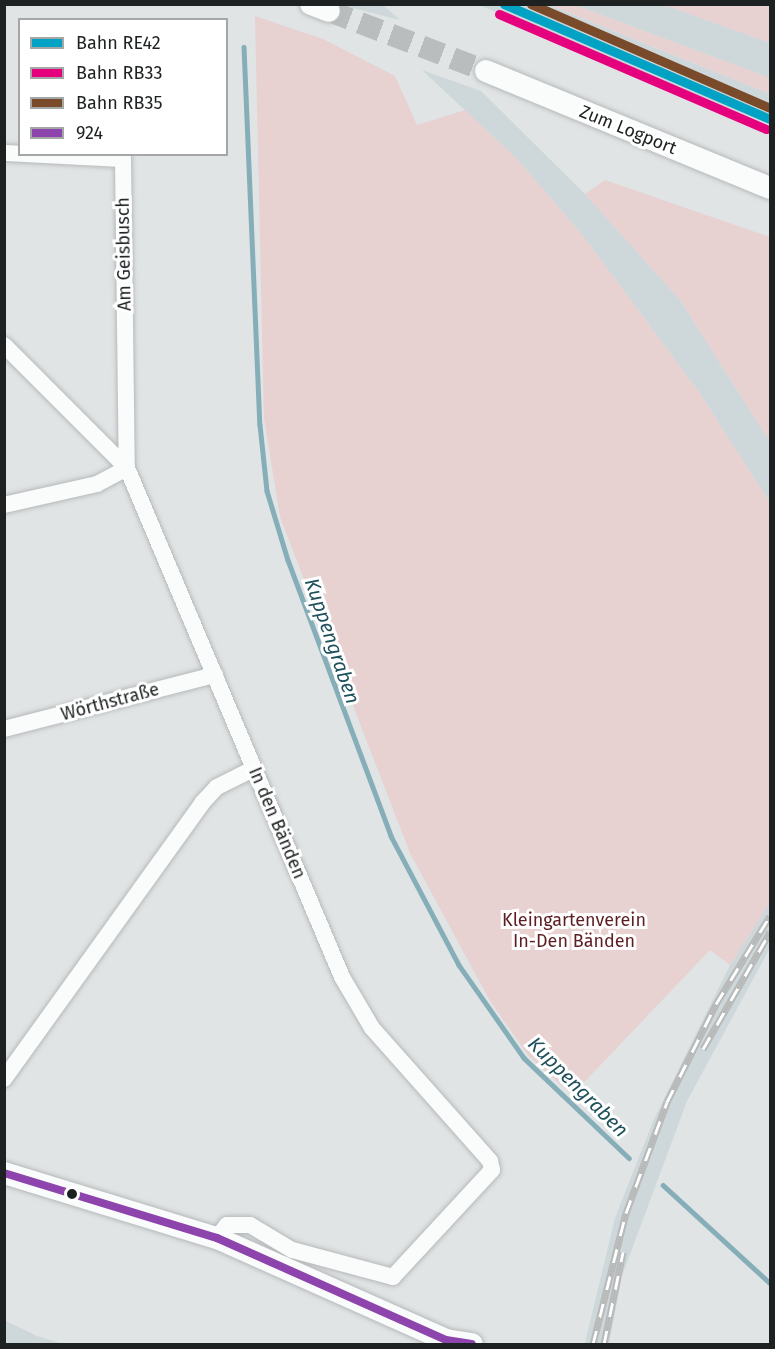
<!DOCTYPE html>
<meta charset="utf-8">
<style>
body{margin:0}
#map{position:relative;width:775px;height:1349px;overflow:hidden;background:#e0e4e5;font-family:"Fira Sans",sans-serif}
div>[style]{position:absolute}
.built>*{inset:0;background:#ced7da}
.green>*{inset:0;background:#e7d1d1}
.stream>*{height:4.5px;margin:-2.25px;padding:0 2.25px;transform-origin:2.25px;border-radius:2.25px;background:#85aeb8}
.secondary-tunnel>*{height:22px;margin-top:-11px;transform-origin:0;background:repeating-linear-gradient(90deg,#b9bdbe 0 22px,transparent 0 33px)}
.roads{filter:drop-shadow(0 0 2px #b6b9ba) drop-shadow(0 0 2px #b6b9ba)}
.street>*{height:16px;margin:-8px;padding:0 8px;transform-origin:8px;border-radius:8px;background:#fafbfb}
.secondary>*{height:22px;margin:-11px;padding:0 11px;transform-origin:11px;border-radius:11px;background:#fafbfb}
.rail>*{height:7px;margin-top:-3.5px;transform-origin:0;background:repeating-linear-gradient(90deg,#fff 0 14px,#b8b9b9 0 28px);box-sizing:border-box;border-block:2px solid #b8b9b9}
.bus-1>*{height:8px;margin:-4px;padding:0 4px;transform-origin:4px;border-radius:4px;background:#8e44ad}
.rail-1>*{height:9px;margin:-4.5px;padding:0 4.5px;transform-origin:4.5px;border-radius:4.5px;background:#02a2c5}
.rail-2>*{height:9px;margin:-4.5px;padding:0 4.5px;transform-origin:4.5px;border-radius:4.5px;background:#e5007d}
.rail-3>*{height:9px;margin:-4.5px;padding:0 4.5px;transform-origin:4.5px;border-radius:4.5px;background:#7a4b2a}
.dots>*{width:16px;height:16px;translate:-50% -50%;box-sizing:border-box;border:3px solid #fff;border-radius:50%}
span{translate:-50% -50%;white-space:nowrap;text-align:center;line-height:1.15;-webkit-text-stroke:6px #fff;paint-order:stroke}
.street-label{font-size:18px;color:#1e2122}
.park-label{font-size:18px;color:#5d1d23}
.water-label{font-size:20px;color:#1f515c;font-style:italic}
.frame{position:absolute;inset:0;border:6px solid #1e2122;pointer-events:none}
.legend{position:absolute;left:18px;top:18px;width:210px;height:138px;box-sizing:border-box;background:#fff;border:2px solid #a5a6a7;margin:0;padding:8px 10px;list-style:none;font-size:18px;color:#1e2122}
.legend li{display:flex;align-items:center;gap:12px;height:30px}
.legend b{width:30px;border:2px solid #a5a6a7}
</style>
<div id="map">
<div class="built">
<div style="clip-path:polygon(341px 5px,383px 5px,400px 20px)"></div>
<div style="clip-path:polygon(479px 5px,549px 5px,770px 94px,770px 125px)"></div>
<div style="clip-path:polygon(575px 5px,665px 5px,770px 43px,770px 78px)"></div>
<div style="clip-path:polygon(422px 70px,481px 91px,585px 194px,680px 300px,770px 442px,770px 503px,699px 392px,584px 237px,517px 159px)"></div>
<div style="clip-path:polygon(770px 902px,770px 948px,687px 1101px,622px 1276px,609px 1344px,585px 1343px,615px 1218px,654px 1119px,730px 965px)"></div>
<div style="clip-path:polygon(4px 1320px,37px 1336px,63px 1344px,5px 1344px)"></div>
</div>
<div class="green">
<div style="clip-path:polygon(550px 5px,575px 5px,770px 78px,770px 94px)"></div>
<div style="clip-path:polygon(665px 5px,770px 5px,770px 43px)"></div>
<div style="clip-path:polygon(255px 16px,323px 39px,395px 76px,417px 125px,465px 110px,517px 159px,584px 237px,699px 392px,770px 503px,770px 902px,730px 965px,710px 950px,572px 1095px,528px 1055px,490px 1001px,410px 853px,280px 517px,264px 418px)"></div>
<div style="clip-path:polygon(605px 180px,770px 237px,770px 442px,680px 300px,585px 194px)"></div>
</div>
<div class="stream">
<div style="left:244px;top:47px;width:378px;rotate:87.6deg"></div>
<div style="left:260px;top:425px;width:66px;rotate:83.9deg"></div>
<div style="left:267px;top:491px;width:72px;rotate:73.1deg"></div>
<div style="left:288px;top:560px;width:295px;rotate:69.5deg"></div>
<div style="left:391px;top:836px;width:146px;rotate:62.2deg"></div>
<div style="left:459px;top:965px;width:113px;rotate:55deg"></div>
<div style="left:524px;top:1058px;width:145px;rotate:43.6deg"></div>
<div style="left:663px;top:1185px;width:145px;rotate:42.5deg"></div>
</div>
<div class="secondary-tunnel">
<div style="left:329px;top:11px;width:168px;rotate:20.9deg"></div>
</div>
<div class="roads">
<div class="street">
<div style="left:4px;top:153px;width:119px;rotate:2.9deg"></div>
<div style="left:123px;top:159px;width:309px;rotate:89.3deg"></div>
<div style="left:127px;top:468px;width:34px;rotate:152deg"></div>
<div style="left:97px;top:484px;width:95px;rotate:167.3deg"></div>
<div style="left:4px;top:345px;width:174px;rotate:45deg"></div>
<div style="left:127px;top:468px;width:553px;rotate:67.1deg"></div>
<div style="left:342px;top:977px;width:59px;rotate:59.5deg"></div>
<div style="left:372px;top:1028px;width:178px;rotate:48.4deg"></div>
<div style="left:490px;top:1161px;width:9px;rotate:77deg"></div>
<div style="left:492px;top:1170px;width:146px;rotate:132.8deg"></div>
<div style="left:393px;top:1277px;width:105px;rotate:-165deg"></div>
<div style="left:292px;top:1250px;width:49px;rotate:-149.2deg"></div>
<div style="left:250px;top:1225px;width:23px;rotate:180deg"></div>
<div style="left:227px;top:1225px;width:16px;rotate:128deg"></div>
<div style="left:4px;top:729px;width:218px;rotate:-14.4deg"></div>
<div style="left:4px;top:1079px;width:340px;rotate:-54.3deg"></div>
<div style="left:202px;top:803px;width:22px;rotate:-47deg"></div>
<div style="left:217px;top:787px;width:40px;rotate:-26.6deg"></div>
</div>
<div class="secondary">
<div style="left:311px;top:4px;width:19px;rotate:21deg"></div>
<div style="left:486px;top:71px;width:307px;rotate:22.4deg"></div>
<div style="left:4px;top:1173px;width:223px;rotate:17deg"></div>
<div style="left:217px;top:1238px;width:251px;rotate:24deg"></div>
<div style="left:446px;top:1340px;width:26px;rotate:9deg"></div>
</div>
</div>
<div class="rail">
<div style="left:703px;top:1049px;width:135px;rotate:-60.2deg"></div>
<div style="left:593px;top:1344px;width:135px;rotate:-75.9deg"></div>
<div style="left:626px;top:1213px;width:118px;rotate:-69.7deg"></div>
<div style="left:667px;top:1102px;width:110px;rotate:-63.4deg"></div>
<div style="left:716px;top:1004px;width:103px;rotate:-58.5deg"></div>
<div style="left:604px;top:1344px;width:94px;rotate:-78.3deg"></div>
</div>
<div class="bus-1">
<div style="left:4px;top:1173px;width:223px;rotate:17deg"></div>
<div style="left:217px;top:1238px;width:251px;rotate:24deg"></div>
<div style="left:446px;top:1340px;width:26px;rotate:9deg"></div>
</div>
<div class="rail-1">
<div style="left:504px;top:4px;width:290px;rotate:23.4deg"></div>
</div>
<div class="rail-2">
<div style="left:499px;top:14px;width:291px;rotate:23.3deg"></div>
</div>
<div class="rail-3">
<div style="left:531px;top:4px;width:261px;rotate:23.5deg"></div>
</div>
<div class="dots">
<div style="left:72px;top:1194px;background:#1e2122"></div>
</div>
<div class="street-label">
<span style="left:628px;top:130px;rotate:22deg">Zum Logport</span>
<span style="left:124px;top:254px;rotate:-91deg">Am Geisbusch</span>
<span style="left:110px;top:702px;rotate:-15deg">Wörthstraße</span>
<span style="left:277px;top:823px;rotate:67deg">In den Bänden</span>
</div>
<div class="park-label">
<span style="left:574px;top:931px">Kleingartenverein<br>In-Den Bänden</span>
</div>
<div class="water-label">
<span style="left:332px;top:641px;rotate:71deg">Kuppengraben</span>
<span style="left:578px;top:1087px;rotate:45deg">Kuppengraben</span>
</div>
<div class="frame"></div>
<ul class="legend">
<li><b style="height:8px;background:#02a2c5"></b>Bahn RE42</li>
<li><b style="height:8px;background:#e5007d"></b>Bahn RB33</li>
<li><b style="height:8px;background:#7a4b2a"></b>Bahn RB35</li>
<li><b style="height:8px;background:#8e44ad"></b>924</li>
</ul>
</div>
